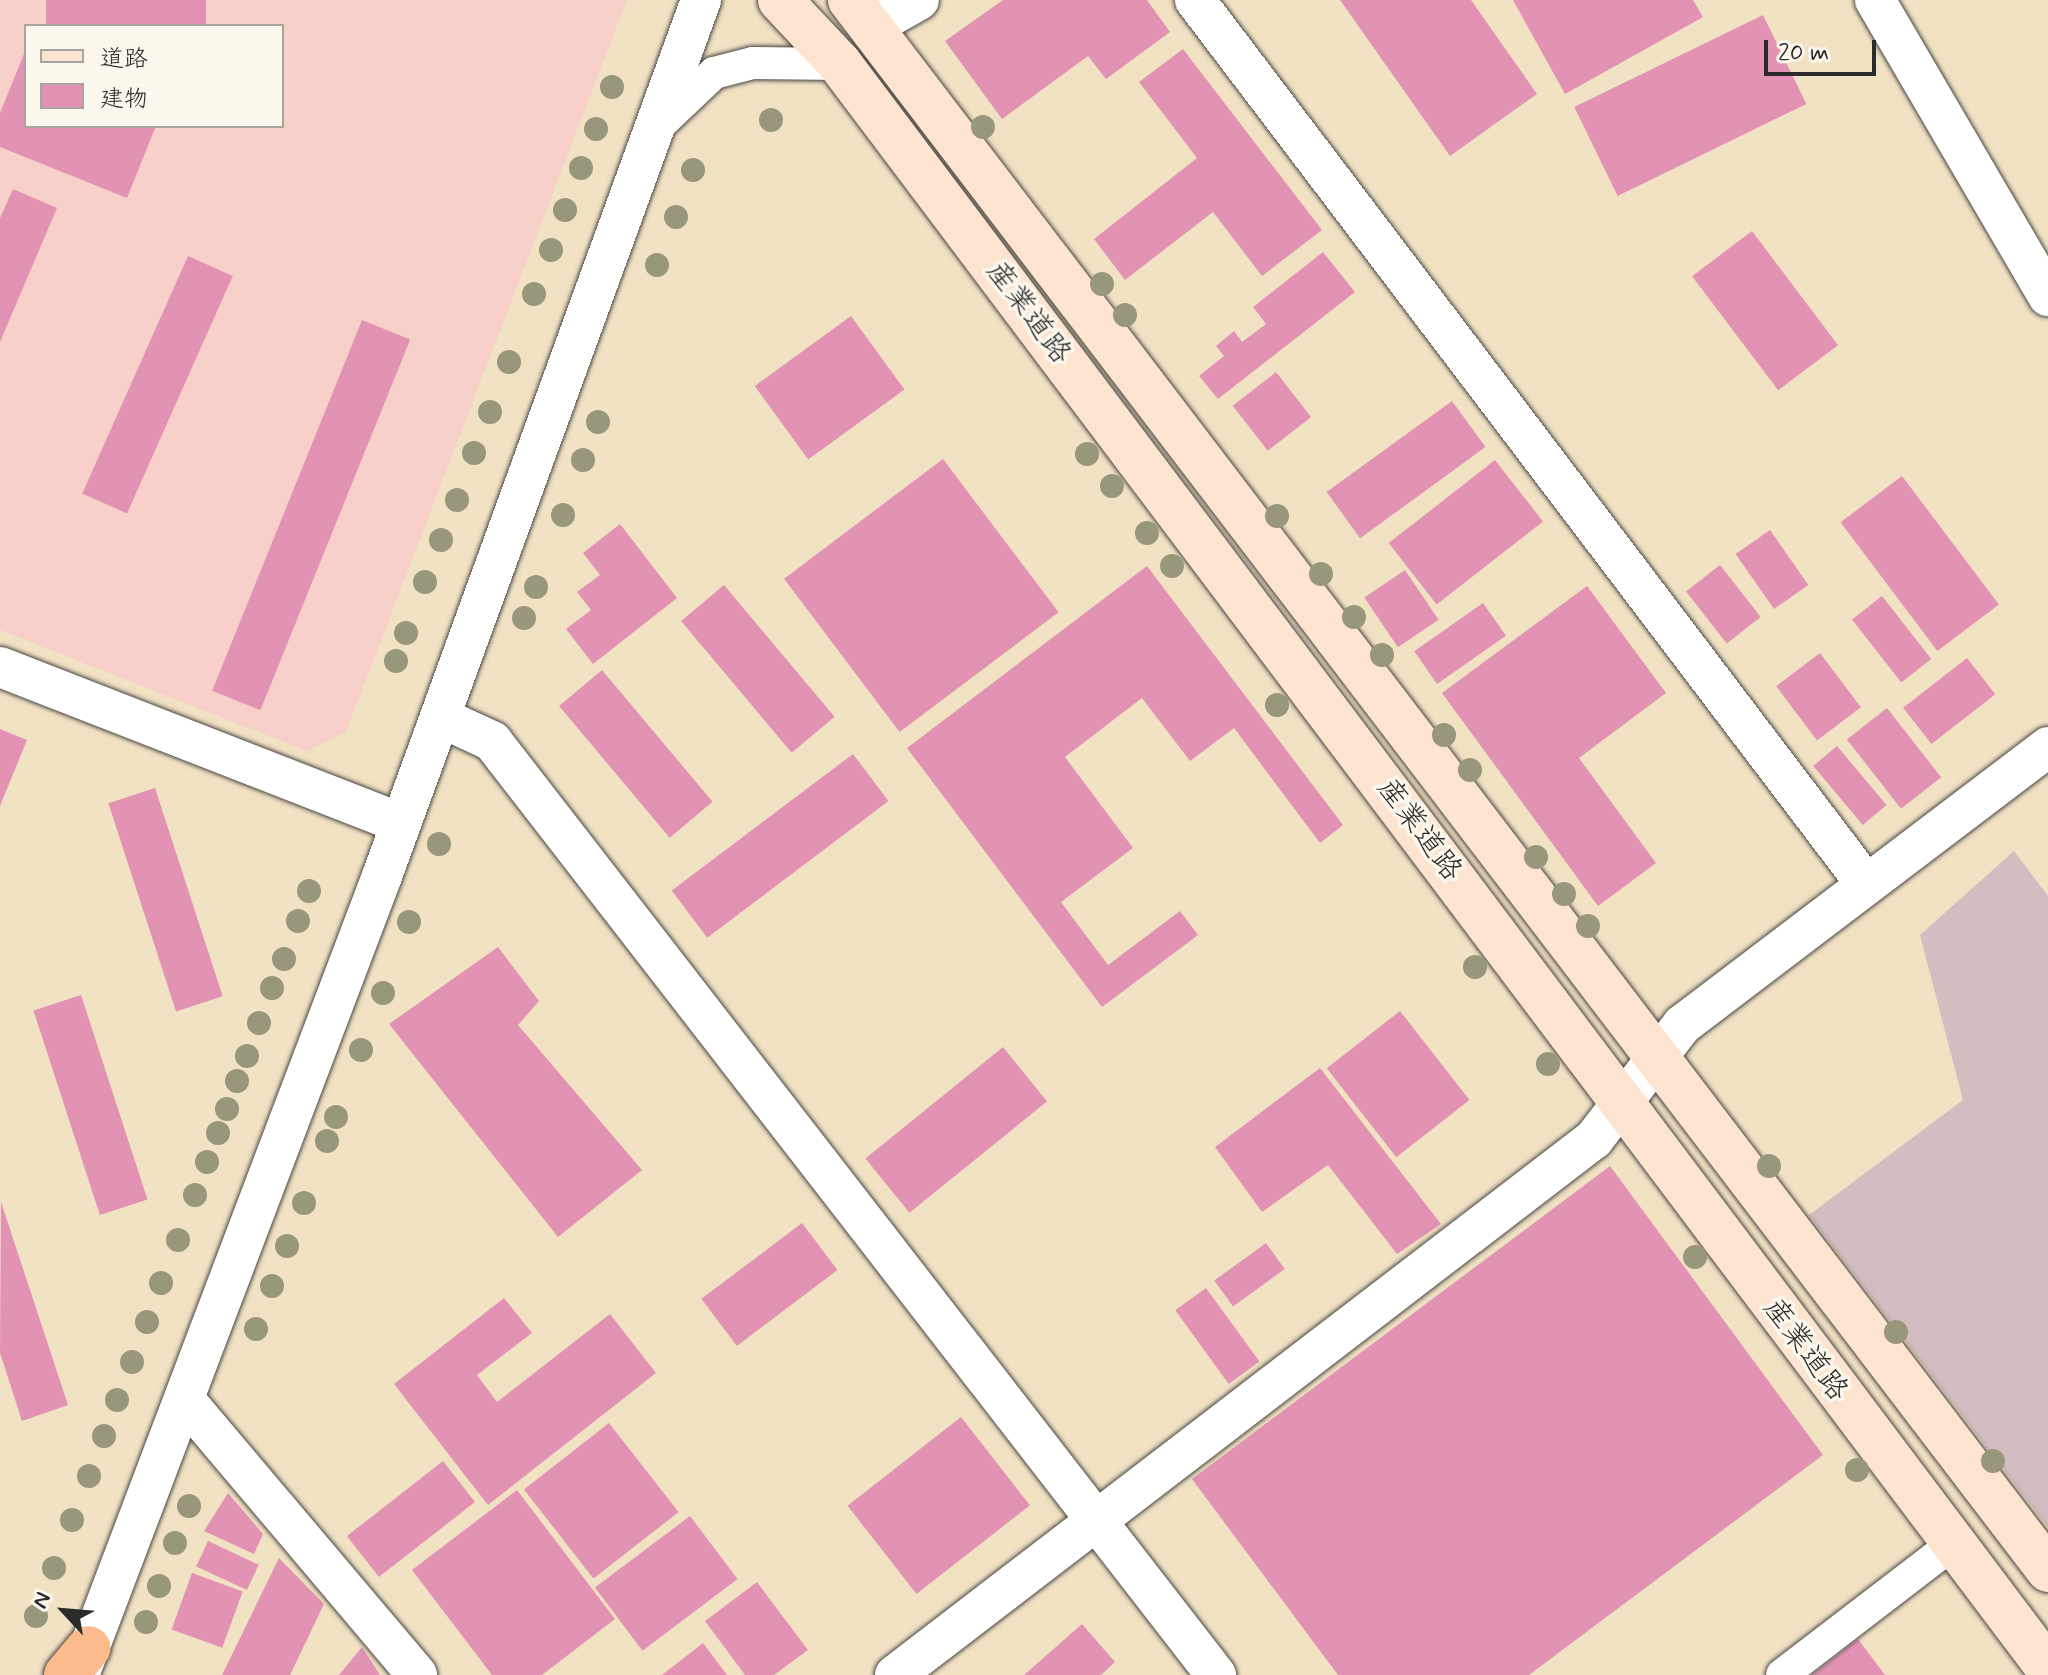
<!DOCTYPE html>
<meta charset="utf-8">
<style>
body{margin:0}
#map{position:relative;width:2048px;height:1675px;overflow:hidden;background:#f1e2c4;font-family:Mynerve,"Klee One",sans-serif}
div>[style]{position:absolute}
.built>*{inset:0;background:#f7d0c9}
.industrial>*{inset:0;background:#d2bec1}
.building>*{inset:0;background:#e293b3;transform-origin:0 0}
.roads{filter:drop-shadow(0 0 2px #494642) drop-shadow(0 0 2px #494642)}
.minor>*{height:32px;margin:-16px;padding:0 16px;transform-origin:16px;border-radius:16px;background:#fff}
.tertiary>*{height:40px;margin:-20px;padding:0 20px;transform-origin:20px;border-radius:20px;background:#fff}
.secondary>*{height:44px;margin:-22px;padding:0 22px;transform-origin:22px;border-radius:22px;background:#fde4d1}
.trunk>*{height:44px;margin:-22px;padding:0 22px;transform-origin:22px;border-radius:22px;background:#fbbb8c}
.trees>*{width:24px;height:24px;margin:-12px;border-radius:50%;background:#98977a}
span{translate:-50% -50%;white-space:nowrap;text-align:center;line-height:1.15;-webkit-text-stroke:7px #fbf7ec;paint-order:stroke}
.street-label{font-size:30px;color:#2b2b2b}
.legend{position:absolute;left:24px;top:24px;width:260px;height:104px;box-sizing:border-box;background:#fbf7ec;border:2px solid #a8a59f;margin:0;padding:10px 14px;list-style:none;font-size:24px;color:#2b2b2b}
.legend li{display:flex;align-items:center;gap:16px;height:40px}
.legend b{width:40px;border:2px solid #a8a59f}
.north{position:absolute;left:24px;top:1571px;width:80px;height:80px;-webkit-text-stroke:6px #fbf7ec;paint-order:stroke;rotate:296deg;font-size:22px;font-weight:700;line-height:32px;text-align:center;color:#2b2b2b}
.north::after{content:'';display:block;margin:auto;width:28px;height:36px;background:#2b2b2b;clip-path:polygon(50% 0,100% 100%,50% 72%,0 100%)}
.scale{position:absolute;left:1764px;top:40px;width:112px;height:36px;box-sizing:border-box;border:4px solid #2b2b2b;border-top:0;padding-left:10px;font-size:24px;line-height:28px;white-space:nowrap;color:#2b2b2b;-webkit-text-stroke:6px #fbf7ec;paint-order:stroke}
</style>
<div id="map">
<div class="built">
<div style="clip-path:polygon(evenodd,0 0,627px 0,346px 732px,307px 751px,0 630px,0 0,26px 26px,282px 26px,282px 126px,26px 126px,26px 26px)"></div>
</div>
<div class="industrial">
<div style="clip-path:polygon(2014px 851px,2048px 896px,2048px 1527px,1809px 1215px,1963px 1100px,1920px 935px)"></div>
</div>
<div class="building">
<div style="left:46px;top:0;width:160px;height:28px"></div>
<div style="clip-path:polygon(1003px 0,1147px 0,1170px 32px,1106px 79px,1088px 56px,1002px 119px,945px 41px)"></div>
<div style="clip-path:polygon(1340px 0,1471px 0,1537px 94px,1450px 156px)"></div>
<div style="clip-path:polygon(1513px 0,1693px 0,1703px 17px,1565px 94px)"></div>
<div style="left:1763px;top:15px;width:99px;height:210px;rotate:64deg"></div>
<div style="clip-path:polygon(26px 49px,26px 126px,156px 126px,127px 198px,0 147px,0 113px)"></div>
<div style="clip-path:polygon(1183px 49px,1322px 230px,1262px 276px,1213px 212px,1125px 280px,1094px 239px,1197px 158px,1139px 82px)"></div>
<div style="clip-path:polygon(13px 189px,57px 208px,0 342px,0 218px)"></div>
<div style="left:1752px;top:231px;width:143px;height:75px;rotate:53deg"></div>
<div style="clip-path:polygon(1323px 252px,1355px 292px,1218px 399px,1199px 376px,1224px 356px,1216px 346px,1234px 331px,1242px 342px,1266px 324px,1253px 307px)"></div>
<div style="left:188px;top:256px;width:49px;height:260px;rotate:24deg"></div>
<div style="left:851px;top:316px;width:91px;height:119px;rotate:54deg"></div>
<div style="left:362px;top:320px;width:52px;height:400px;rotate:22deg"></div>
<div style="left:1276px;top:372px;width:57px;height:55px;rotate:52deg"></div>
<div style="left:1452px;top:401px;width:57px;height:155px;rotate:54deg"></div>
<div style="left:943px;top:459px;width:192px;height:199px;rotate:53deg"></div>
<div style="left:1495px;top:460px;width:78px;height:135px;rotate:52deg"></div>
<div style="left:1902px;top:476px;width:161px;height:77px;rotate:53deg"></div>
<div style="clip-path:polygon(620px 524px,677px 598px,593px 664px,566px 629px,591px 610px,577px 592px,600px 575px,583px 553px)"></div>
<div style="left:1770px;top:530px;width:67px;height:42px;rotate:55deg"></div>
<div style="left:1720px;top:565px;width:66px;height:43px;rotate:52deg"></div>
<div style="clip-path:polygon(1147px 566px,1343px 825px,1320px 843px,1234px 728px,1190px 761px,1142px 698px,1065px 757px,1133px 848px,1061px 902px,1108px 965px,1180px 911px,1198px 935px,1102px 1007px,907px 748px)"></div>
<div style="left:1405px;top:570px;width:60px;height:49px;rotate:56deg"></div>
<div style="left:724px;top:585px;width:172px;height:56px;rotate:50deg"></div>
<div style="clip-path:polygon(1587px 586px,1666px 693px,1579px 758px,1656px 863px,1598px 906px,1442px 693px)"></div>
<div style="left:1882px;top:596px;width:80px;height:38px;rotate:52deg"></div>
<div style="left:1483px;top:603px;width:40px;height:84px;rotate:55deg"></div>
<div style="left:1820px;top:653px;width:68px;height:55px;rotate:53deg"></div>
<div style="left:1967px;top:658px;width:46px;height:81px;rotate:52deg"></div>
<div style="left:602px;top:670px;width:172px;height:56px;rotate:50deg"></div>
<div style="left:1887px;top:708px;width:88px;height:51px;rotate:52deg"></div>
<div style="clip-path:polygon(0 729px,27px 740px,0 806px)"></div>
<div style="left:1837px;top:746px;width:77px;height:31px;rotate:50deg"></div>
<div style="left:853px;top:754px;width:59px;height:227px;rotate:53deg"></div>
<div style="left:155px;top:788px;width:219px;height:49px;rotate:72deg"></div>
<div style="clip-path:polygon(498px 947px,539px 1001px,518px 1025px,642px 1170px,558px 1237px,389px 1024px)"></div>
<div style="left:81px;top:995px;width:215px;height:50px;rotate:72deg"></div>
<div style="left:1400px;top:1011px;width:113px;height:93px;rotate:52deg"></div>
<div style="left:1003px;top:1047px;width:70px;height:177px;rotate:51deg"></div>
<div style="clip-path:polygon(1320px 1068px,1441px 1224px,1397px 1254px,1328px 1165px,1262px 1212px,1215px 1147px)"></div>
<div style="clip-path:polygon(1610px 1166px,1823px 1455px,1529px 1675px,1338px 1675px,1192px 1479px)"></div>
<div style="clip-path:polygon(1px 1202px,68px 1405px,22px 1421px,0 1353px)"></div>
<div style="left:802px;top:1223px;width:59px;height:126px;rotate:53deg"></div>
<div style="left:1266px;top:1243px;width:32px;height:64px;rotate:54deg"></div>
<div style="left:1206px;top:1288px;width:91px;height:38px;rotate:54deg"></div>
<div style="clip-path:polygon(504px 1298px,532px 1333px,477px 1375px,497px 1402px,610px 1314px,656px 1373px,488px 1505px,394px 1384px)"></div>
<div style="left:961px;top:1417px;width:112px;height:144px;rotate:52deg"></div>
<div style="left:609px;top:1423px;width:113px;height:108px;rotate:52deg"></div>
<div style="left:443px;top:1461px;width:52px;height:122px;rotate:52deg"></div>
<div style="clip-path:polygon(517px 1490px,615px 1619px,542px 1675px,492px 1675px,412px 1570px)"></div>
<div style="clip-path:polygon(228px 1493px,263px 1534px,254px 1554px,204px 1531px)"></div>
<div style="left:690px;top:1516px;width:79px;height:119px;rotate:53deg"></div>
<div style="left:208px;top:1541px;width:56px;height:28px;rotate:25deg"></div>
<div style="clip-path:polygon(279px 1558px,324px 1604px,290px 1675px,222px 1675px)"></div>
<div style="left:192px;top:1573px;width:54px;height:60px;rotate:20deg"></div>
<div style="clip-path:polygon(757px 1582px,808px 1650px,774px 1675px,745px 1675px,705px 1621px)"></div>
<div style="clip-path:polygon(1082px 1624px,1115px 1662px,1101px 1675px,1024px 1675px)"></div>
<div style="clip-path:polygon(1858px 1639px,1885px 1675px,1812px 1675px)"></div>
<div style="clip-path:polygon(703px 1643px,727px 1675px,662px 1675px)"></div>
<div style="clip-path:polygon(362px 1647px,380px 1675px,339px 1675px)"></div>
</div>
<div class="roads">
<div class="minor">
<div style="left:658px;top:126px;width:77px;rotate:-43.4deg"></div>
<div style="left:714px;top:73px;width:40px;rotate:-14.4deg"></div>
<div style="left:753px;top:63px;width:87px;rotate:0.7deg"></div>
<div style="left:1782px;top:1675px;width:215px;rotate:-37.5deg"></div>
</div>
<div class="tertiary">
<div style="left:1195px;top:0;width:1110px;rotate:52.8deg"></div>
<div style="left:1875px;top:0;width:343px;rotate:59.7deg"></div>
<div style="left:871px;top:27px;width:55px;rotate:-29.4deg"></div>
<div style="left:0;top:667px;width:430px;rotate:21.3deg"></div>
<div style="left:440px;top:717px;width:57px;rotate:24.8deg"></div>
<div style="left:492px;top:741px;width:1182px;rotate:52.22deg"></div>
<div style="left:184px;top:1399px;width:361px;rotate:49.8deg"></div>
<div style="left:79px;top:1675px;width:855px;rotate:-69.23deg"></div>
<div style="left:382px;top:876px;width:932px;rotate:-69.99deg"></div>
<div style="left:895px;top:1675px;width:881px;rotate:-37.48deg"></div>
<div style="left:1594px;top:1139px;width:144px;rotate:-52.3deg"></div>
<div style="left:1682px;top:1025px;width:460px;rotate:-37.2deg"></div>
</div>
<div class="secondary">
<div style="left:780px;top:0;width:88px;rotate:46.8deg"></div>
<div style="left:840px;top:64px;width:2008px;rotate:53.02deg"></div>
<div style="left:850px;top:0;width:1975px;rotate:52.65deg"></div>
</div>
<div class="trunk">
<div style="left:66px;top:1675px;width:35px;rotate:-50deg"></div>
</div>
</div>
<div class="trees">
<div style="left:612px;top:87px"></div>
<div style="left:771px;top:120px"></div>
<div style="left:983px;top:127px"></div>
<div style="left:596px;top:129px"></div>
<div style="left:581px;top:168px"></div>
<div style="left:693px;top:170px"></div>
<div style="left:565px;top:210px"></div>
<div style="left:676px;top:217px"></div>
<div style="left:551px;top:250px"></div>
<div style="left:657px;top:265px"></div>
<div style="left:1102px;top:284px"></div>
<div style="left:534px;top:294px"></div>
<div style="left:1125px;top:315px"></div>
<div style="left:509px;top:362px"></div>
<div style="left:490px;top:412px"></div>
<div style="left:598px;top:422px"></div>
<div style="left:474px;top:453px"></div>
<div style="left:1087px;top:454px"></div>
<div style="left:583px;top:460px"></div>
<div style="left:1112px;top:486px"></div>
<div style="left:457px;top:500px"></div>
<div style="left:563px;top:515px"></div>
<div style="left:1277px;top:516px"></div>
<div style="left:1147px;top:533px"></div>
<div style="left:441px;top:540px"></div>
<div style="left:1172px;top:566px"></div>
<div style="left:1321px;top:574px"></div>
<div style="left:425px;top:582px"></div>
<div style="left:536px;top:587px"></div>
<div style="left:1354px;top:617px"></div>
<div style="left:524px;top:618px"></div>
<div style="left:406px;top:633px"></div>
<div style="left:1382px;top:655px"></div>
<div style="left:396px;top:661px"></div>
<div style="left:1277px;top:705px"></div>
<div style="left:1444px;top:735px"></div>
<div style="left:1470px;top:770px"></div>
<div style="left:439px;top:844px"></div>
<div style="left:1536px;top:857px"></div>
<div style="left:309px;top:891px"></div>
<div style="left:1564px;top:894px"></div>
<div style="left:298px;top:921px"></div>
<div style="left:409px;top:922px"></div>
<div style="left:1588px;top:926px"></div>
<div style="left:284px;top:959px"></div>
<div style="left:1475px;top:967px"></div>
<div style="left:272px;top:988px"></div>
<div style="left:383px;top:993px"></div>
<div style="left:259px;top:1023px"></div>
<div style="left:361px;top:1050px"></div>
<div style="left:247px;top:1056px"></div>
<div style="left:1548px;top:1064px"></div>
<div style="left:237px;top:1081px"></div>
<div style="left:227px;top:1109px"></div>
<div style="left:336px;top:1117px"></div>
<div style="left:218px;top:1133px"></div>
<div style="left:327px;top:1141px"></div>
<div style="left:207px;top:1162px"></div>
<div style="left:1769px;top:1166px"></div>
<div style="left:195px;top:1195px"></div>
<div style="left:304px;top:1203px"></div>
<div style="left:178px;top:1240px"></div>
<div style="left:287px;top:1246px"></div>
<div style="left:1695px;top:1257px"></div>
<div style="left:161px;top:1283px"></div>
<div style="left:272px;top:1286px"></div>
<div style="left:147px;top:1322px"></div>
<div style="left:256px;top:1329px"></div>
<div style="left:1896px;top:1332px"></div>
<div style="left:132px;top:1362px"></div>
<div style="left:117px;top:1400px"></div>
<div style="left:104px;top:1436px"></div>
<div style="left:1993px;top:1461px"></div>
<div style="left:1857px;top:1470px"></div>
<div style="left:89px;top:1476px"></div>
<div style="left:189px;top:1506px"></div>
<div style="left:72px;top:1520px"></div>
<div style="left:175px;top:1543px"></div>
<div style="left:54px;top:1568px"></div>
<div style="left:159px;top:1586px"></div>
<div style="left:36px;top:1616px"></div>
<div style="left:146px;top:1622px"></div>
</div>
<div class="street-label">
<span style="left:1028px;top:313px;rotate:53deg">産業道路</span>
<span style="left:1419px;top:830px;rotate:53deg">産業道路</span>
<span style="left:1805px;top:1350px;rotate:53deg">産業道路</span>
</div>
<ul class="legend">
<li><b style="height:10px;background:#fde4d1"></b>道路</li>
<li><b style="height:22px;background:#e293b3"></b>建物</li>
</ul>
<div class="north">N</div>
<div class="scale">20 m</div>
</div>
